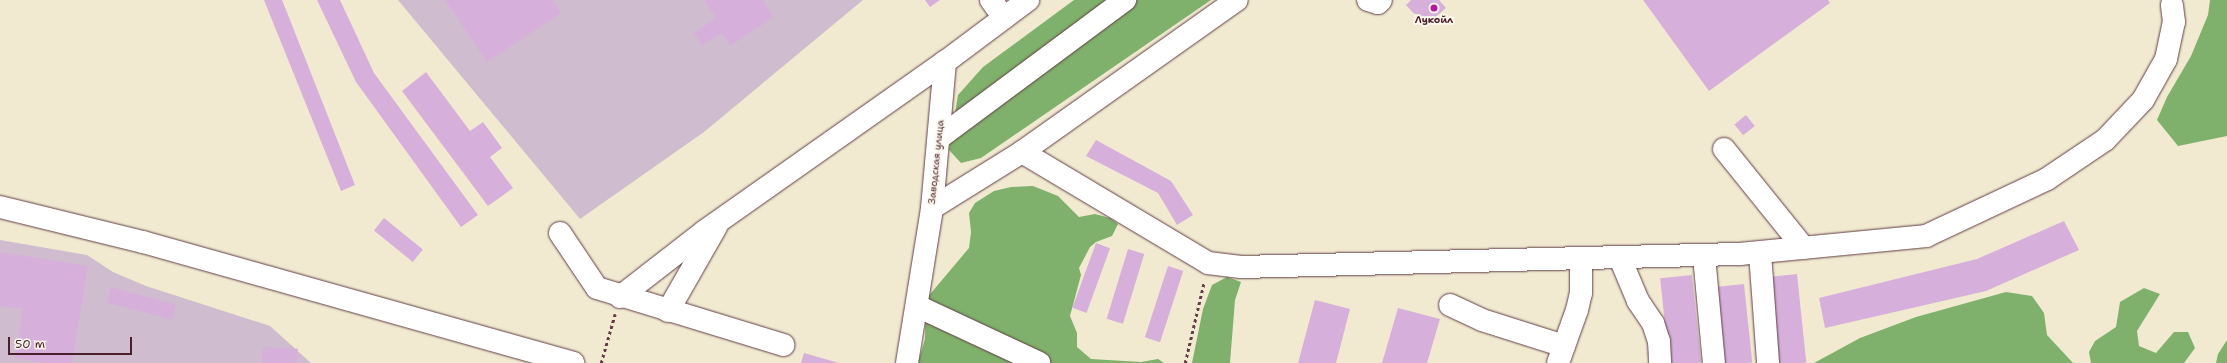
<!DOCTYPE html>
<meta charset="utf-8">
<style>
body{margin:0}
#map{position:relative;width:2227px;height:363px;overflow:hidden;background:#f1ead1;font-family:"Shantell Sans",sans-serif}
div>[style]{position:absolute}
.industrial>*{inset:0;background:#cfbdcf}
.forest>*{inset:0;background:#7fb16c}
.building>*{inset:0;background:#d6b0db;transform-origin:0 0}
.path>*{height:2.5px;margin-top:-1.25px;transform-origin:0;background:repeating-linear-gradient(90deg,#633d44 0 3px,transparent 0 6px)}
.roads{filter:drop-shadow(0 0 1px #633d44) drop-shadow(0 0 1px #633d44)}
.minor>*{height:22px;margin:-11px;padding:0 11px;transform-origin:11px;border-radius:11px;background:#fff}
.major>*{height:22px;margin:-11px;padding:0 11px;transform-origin:11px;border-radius:11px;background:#fff}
.dots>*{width:11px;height:11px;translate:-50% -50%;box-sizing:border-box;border:2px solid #fbf7ec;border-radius:50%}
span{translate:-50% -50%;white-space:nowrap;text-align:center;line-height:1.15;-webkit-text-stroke:4px #fbf7ec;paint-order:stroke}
.poi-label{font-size:10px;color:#4a1f2b;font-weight:700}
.street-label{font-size:10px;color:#4a1f2b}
.scale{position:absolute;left:8px;top:337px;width:124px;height:18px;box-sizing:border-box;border:2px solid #4a1f2b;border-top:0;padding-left:5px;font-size:12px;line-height:14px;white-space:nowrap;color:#4a1f2b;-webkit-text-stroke:3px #fbf7ec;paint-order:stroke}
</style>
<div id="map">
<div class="industrial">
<div style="clip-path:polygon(398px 0,863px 0,704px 132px,580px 219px)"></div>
<div style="clip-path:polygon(0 240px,87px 255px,113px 272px,146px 286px,270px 326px,311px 363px,0 363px)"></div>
</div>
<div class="forest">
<div style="clip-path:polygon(1074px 0,1211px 0,981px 158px,961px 163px,949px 150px,958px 95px,983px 67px)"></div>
<div style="clip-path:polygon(2210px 0,2227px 0,2227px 136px,2178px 146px,2157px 120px,2167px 97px,2191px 56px,2208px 15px)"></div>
<div style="clip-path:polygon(1033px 186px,1058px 196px,1079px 217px,1095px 214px,1110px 218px,1118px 224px,1112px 236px,1096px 242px,1090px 247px,1079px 268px,1081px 275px,1070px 316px,1077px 333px,1077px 347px,1091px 359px,1141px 362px,1158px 359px,1164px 363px,918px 363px,925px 339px,926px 299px,969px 248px,971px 232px,969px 213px,975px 203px,994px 191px,1011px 187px)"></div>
<div style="clip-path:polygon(1227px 277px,1241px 282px,1235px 300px,1230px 363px,1192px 363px,1203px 309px,1212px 285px)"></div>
<div style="clip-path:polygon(2144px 288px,2160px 294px,2137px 331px,2139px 346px,2156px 353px,2174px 332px,2188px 332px,2195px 348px,2184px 363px,2091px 363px,2089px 352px,2095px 341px,2116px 327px,2120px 302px)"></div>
<div style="clip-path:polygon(2006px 292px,2032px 296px,2044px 313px,2047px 335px,2073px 363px,1814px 363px,1860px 338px,1916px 317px)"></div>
<div style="clip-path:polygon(2227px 340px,2227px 363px,2216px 363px,2218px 354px)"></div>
</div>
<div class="building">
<div style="clip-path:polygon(264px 0,282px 0,292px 25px,355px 185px,341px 191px)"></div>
<div style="clip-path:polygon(317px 0,340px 0,374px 73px,478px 215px,461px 227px,356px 82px)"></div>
<div style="clip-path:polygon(445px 0,553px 0,561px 13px,487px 62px)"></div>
<div style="clip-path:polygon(704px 0,763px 0,774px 17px,730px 46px,722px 33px,702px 46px,694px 33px,716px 18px)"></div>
<div style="clip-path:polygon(925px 0,940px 0,930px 7px)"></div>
<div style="clip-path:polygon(1411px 0,1439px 0,1446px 8px,1425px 26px,1406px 5px)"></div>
<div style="clip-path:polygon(1643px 0,1828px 0,1830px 3px,1709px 91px)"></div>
<div style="clip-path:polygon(426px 72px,470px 131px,483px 122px,502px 148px,490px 157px,513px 188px,488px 206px,402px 91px)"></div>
<div style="left:1746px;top:115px;width:14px;height:15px;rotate:51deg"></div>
<div style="clip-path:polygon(1096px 140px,1171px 181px,1193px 215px,1177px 225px,1158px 193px,1086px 156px)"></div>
<div style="left:384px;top:218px;width:50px;height:16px;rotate:39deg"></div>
<div style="clip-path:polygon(2064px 221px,2079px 250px,1986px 291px,1825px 328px,1819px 298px,1977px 259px)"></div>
<div style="left:1096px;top:243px;width:15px;height:69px;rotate:20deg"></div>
<div style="left:1128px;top:249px;width:17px;height:73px;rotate:17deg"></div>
<div style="clip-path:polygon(0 252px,88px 266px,72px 363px,44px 363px,15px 358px,23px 309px,0 306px)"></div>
<div style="left:1168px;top:266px;width:16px;height:75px;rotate:18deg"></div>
<div style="left:1797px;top:274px;width:89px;height:31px;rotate:84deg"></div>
<div style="left:1692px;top:275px;width:88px;height:32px;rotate:84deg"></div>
<div style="left:1744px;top:284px;width:79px;height:29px;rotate:84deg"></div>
<div style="left:111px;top:287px;width:67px;height:16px;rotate:15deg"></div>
<div style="clip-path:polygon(1315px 300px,1350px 309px,1336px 363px,1298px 363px)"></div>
<div style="clip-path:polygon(1398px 308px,1440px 319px,1427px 363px,1382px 363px)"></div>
<div style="left:263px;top:347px;width:35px;height:16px;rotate:3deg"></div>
<div style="clip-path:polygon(804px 353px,839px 363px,801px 363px)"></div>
</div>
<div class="path">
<div style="left:601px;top:363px;width:51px;rotate:-74.1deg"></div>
<div style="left:1185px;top:363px;width:83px;rotate:-76.8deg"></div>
</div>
<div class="roads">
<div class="minor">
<div style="left:991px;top:0;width:22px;rotate:54deg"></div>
<div style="left:1368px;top:0;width:10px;rotate:17deg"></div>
<div style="left:1378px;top:3px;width:4px;rotate:-45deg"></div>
<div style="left:939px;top:138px;width:232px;rotate:-36.6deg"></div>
<div style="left:1724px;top:149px;width:127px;rotate:51.1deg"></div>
<div style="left:1022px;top:152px;width:217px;rotate:30.8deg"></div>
<div style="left:1208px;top:263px;width:33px;rotate:7deg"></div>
<div style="left:1241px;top:267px;width:499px;rotate:-1.5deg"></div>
<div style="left:1740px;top:254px;width:187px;rotate:-5.5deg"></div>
<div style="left:1926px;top:236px;width:134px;rotate:-25.2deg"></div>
<div style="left:2047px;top:179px;width:70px;rotate:-33.9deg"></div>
<div style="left:2105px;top:140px;width:55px;rotate:-46.5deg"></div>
<div style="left:2143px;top:100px;width:47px;rotate:-60.7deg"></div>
<div style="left:2166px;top:59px;width:38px;rotate:-78deg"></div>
<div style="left:2174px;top:22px;width:17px;rotate:-97deg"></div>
<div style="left:0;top:207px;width:147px;rotate:13.8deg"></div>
<div style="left:143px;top:242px;width:447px;rotate:15.7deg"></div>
<div style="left:932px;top:208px;width:106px;rotate:-31.9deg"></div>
<div style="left:1022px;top:152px;width:263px;rotate:-35.3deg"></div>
<div style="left:560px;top:233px;width:66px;rotate:56.1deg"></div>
<div style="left:597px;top:288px;width:195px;rotate:17deg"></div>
<div style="left:1760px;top:253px;width:110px;rotate:85.8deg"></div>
<div style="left:1704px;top:256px;width:107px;rotate:84.7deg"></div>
<div style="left:1620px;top:258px;width:47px;rotate:67.3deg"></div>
<div style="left:1638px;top:301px;width:27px;rotate:56deg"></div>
<div style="left:1653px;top:323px;width:19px;rotate:72deg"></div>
<div style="left:1659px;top:341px;width:22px;rotate:87deg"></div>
<div style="left:620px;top:297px;width:108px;rotate:-37.8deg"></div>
<div style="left:705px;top:231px;width:294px;rotate:-35.2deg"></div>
<div style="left:1450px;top:305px;width:35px;rotate:25deg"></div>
<div style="left:1482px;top:320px;width:86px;rotate:17.6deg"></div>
<div style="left:917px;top:306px;width:135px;rotate:25deg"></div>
<div style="left:668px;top:311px;width:97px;rotate:-60.3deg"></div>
<div style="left:1558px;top:363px;width:56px;rotate:-70.3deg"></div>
<div style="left:1577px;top:310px;width:17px;rotate:-77deg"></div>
<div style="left:1581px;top:293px;width:34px;rotate:-90deg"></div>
</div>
<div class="major">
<div style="left:907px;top:363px;width:157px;rotate:-80.8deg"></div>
<div style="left:932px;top:208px;width:147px;rotate:-84.9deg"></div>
<div style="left:945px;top:62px;width:104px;rotate:-36.8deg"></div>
</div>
</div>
<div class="dots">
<div style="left:1434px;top:8px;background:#b5179e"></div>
</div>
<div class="poi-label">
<span style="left:1434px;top:20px">Лукойл</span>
</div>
<div class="street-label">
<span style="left:936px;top:162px;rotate:-84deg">Заводская улица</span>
</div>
<div class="scale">50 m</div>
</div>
